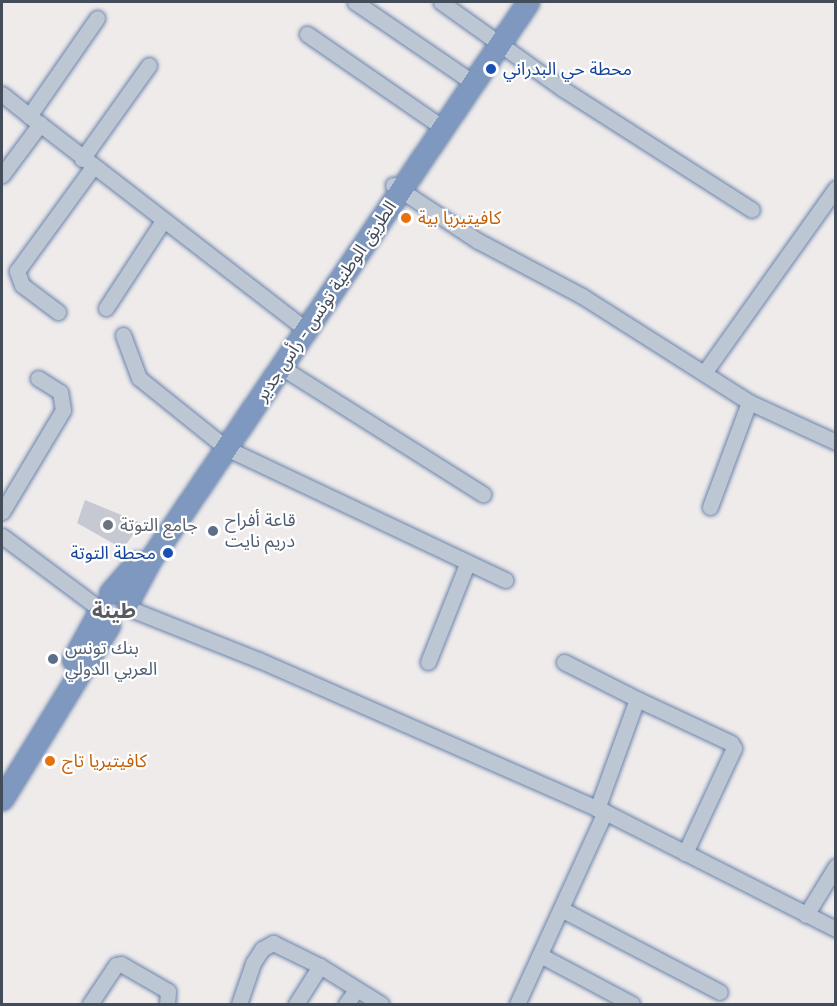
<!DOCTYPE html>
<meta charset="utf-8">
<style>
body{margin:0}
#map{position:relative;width:837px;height:1006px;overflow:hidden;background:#efebeb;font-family:Mulish,"Noto Sans Arabic",sans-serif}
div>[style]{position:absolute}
.building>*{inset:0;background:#c7c9d2}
.roads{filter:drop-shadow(0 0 2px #6a83ab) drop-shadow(0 0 2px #6a83ab)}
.minor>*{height:15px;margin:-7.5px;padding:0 7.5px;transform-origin:7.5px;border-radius:7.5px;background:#bdc6d3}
.highway>*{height:21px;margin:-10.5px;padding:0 10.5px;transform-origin:10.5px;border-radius:10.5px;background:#7e98bf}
.dots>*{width:16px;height:16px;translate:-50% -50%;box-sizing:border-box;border:3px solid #fff;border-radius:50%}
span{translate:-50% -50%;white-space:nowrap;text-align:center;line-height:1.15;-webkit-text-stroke:4.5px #fff;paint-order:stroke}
.transit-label{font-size:18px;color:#164399}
.left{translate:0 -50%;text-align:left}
.right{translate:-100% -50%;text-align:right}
.food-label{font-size:18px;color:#c56008}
.street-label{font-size:18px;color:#434d5a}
.service-label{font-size:18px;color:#4e5e75}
.worship-label{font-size:18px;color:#5b616d}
.quarter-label{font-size:21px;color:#585b61;font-weight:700}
.frame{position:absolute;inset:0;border:3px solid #434d5a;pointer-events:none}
</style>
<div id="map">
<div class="building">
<div style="clip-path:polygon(85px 500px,141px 523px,123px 549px,77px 523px)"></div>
</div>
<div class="roads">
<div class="minor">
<div style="left:355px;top:2px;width:133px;rotate:34.3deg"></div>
<div style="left:441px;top:2px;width:150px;rotate:35.5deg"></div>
<div style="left:563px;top:89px;width:224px;rotate:32.6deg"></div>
<div style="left:307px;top:34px;width:153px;rotate:34.6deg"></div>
<div style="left:2px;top:94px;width:45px;rotate:38.7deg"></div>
<div style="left:29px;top:116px;width:119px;rotate:-55.2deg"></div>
<div style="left:82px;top:159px;width:115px;rotate:-54.5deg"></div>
<div style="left:2px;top:175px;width:64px;rotate:-53.3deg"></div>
<div style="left:40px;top:124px;width:337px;rotate:37.7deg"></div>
<div style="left:393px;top:185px;width:102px;rotate:33.4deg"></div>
<div style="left:478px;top:241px;width:118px;rotate:27.9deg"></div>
<div style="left:582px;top:296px;width:198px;rotate:32.4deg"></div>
<div style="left:749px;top:402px;width:96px;rotate:24.7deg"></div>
<div style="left:106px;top:308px;width:104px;rotate:-56.8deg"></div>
<div style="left:58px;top:312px;width:45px;rotate:-143.1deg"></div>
<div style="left:22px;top:285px;width:15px;rotate:-110deg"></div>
<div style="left:17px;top:271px;width:127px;rotate:-53.9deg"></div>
<div style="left:123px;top:335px;width:46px;rotate:69.6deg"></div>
<div style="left:139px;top:378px;width:112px;rotate:38.8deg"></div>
<div style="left:226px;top:448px;width:309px;rotate:25.3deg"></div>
<div style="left:281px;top:367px;width:239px;rotate:32.2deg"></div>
<div style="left:704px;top:373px;width:227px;rotate:-54.5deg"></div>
<div style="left:710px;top:507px;width:112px;rotate:-69.6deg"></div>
<div style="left:2px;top:512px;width:119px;rotate:-59.1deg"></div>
<div style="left:63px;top:410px;width:18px;rotate:-99deg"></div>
<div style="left:60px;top:392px;width:26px;rotate:-148deg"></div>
<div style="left:2px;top:536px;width:117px;rotate:36.7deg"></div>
<div style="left:128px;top:608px;width:141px;rotate:21.7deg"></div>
<div style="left:259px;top:660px;width:378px;rotate:23.7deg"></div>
<div style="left:605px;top:812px;width:259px;rotate:26.9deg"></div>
<div style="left:428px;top:662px;width:105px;rotate:-68.3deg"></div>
<div style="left:564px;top:662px;width:82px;rotate:26.9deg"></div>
<div style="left:597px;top:809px;width:117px;rotate:-70deg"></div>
<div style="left:637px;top:699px;width:104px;rotate:25.1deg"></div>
<div style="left:731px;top:743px;width:6px;rotate:59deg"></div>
<div style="left:734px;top:748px;width:116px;rotate:115deg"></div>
<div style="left:561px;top:909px;width:179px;rotate:27.6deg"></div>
<div style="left:806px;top:915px;width:57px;rotate:-58.5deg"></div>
<div style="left:540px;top:955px;width:104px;rotate:28deg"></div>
<div style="left:90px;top:1004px;width:47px;rotate:-56.3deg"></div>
<div style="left:116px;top:965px;width:5px;rotate:-11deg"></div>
<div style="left:121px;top:964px;width:54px;rotate:29.9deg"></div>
<div style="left:168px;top:991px;width:13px;rotate:94deg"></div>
<div style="left:239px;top:1004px;width:43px;rotate:-71.1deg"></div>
<div style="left:253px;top:963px;width:17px;rotate:-57deg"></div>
<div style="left:262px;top:949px;width:13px;rotate:-29deg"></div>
<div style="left:273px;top:943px;width:52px;rotate:26.1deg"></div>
<div style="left:320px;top:966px;width:72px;rotate:31.9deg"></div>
<div style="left:296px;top:1004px;width:45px;rotate:-57.7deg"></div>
<div style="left:346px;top:1004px;width:17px;rotate:-54deg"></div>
<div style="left:517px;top:1004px;width:211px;rotate:-65.4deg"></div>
</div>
<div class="highway">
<div style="left:110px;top:593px;width:41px;rotate:-48.9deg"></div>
<div style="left:127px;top:603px;width:49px;rotate:-61.9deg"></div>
<div style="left:150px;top:560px;width:674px;rotate:-55.89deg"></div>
<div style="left:73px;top:660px;width:50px;rotate:-61.4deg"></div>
<div style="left:2px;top:799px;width:204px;rotate:-58.4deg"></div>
</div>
</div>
<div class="dots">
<div style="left:491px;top:69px;background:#1a4fb4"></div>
<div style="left:406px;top:218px;background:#e8710a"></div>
<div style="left:108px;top:525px;background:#6b7280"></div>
<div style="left:213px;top:531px;background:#5c6f8a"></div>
<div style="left:168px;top:553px;background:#1a4fb4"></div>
<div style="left:53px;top:659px;background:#5c6f8a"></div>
<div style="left:50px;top:761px;background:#e8710a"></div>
</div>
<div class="transit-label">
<span class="left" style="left:503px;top:69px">محطة حي البدراني</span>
<span class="right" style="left:156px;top:553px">محطة التوتة</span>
</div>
<div class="food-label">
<span class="left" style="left:418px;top:218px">كافيتيريا بية</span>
<span class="left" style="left:62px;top:761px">كافيتيريا تاج</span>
</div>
<div class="street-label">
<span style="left:326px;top:301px;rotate:-56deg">الطريق الوطنية تونس - رأس جدير</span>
</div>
<div class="service-label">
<span class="left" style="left:225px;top:531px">قاعة أفراح<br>دريم نايت</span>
<span class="left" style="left:65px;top:659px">بنك تونس<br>العربي الدولي</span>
</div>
<div class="worship-label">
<span class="left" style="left:120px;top:525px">جامع التوتة</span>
</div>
<div class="quarter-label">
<span style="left:114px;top:610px">طينة</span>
</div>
<div class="frame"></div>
</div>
